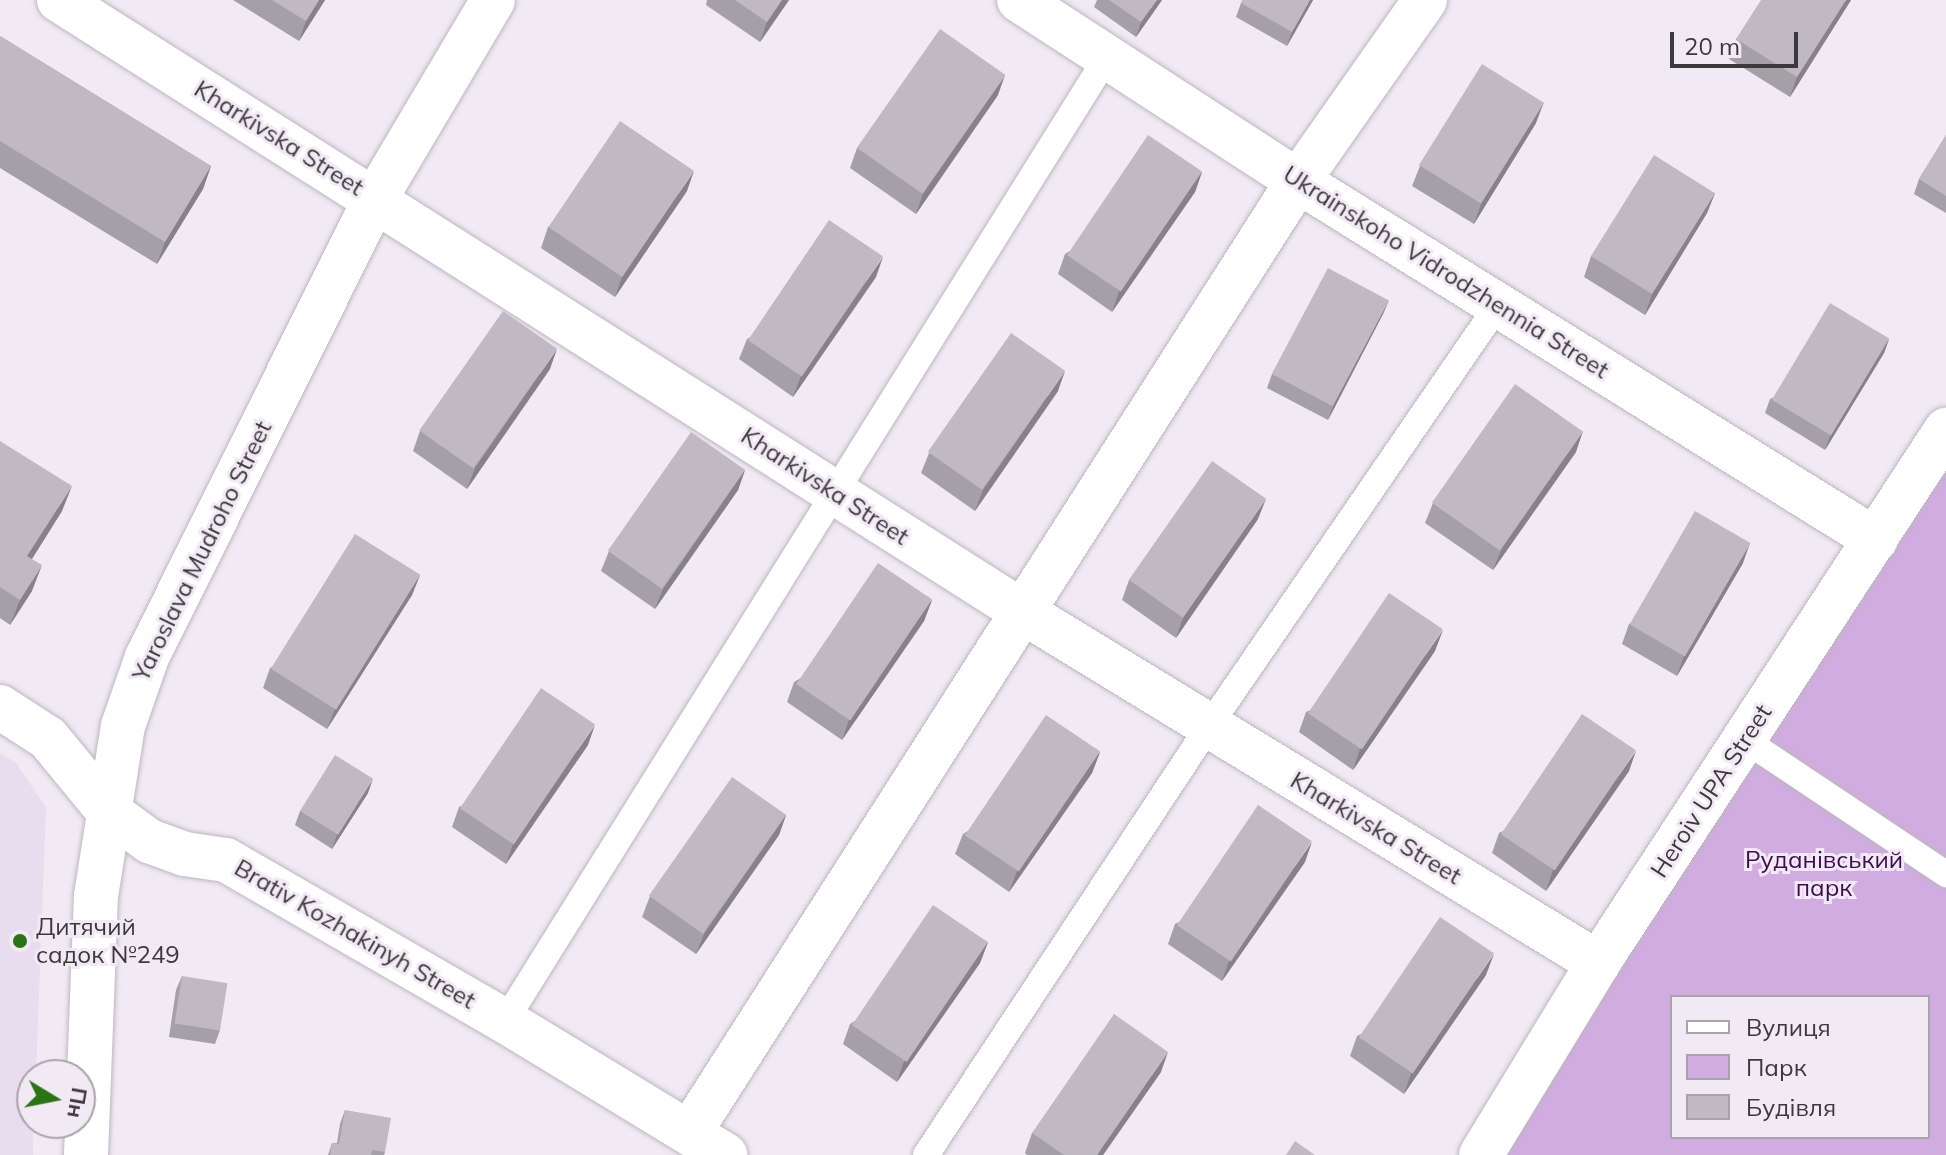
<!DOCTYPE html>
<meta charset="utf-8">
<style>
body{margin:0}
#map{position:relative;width:1946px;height:1155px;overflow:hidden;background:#f1e9f4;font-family:Mulish,sans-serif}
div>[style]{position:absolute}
.built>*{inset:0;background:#e8ddee}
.green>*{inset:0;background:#d1ace1}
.roads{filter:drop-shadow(0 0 2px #bdb6c1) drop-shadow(0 0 2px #bdb6c1)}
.lane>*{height:26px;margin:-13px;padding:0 13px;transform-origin:13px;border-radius:13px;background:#fff}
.street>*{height:44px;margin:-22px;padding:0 22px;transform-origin:22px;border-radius:22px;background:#fff}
.wall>*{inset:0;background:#a59fa8}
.shaded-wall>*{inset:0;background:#868288}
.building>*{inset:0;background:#c0b9c3;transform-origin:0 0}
.dots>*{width:22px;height:22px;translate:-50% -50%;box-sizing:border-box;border:4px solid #f1e9f4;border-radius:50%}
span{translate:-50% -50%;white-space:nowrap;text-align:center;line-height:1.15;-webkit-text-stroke:6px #f1e9f4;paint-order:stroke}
.street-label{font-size:24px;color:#3c393d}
.park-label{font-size:24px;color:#3f0b51}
.poi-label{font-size:24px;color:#3c393d}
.left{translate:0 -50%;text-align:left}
.legend{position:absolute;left:1670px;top:995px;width:260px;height:144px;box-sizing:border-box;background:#f1e9f4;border:2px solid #a9a3ab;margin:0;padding:10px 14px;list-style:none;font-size:24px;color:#3c393d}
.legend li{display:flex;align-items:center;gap:16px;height:40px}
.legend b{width:40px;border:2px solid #a9a3ab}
.north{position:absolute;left:16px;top:1059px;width:80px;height:80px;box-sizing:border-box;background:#f1e9f4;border:2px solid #a9a3ab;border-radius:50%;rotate:100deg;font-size:22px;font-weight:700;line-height:32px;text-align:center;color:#3c393d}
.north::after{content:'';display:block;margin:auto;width:28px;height:36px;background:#2c7313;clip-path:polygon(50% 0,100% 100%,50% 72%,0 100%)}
.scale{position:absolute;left:1670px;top:32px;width:128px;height:36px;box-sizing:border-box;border:4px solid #3c393d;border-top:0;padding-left:10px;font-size:24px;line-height:28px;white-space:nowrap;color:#3c393d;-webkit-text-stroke:6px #f1e9f4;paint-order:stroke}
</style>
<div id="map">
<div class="built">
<div style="clip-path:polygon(0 753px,16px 763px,46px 807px,36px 1075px,32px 1075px,33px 1155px,0 1155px)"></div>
</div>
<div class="green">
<div style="clip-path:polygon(evenodd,1946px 470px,1946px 1155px,1494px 1155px,1946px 470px,1672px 997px,1928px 997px,1928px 1137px,1672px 1137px,1672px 997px)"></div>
</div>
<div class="roads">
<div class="lane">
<div style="left:1745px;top:740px;width:242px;rotate:33.7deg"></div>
<div style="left:505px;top:1021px;width:1137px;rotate:-58.02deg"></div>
<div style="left:926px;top:1155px;width:514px;rotate:-56.59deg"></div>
<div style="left:1209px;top:726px;width:511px;rotate:-55.53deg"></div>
</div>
<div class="street">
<div style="left:59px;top:0;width:1142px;rotate:32.41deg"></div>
<div style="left:1023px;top:612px;width:674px;rotate:31.4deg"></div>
<div style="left:1019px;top:0;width:333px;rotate:33deg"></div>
<div style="left:1298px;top:181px;width:680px;rotate:31.84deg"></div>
<div style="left:0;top:707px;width:57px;rotate:32.9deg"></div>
<div style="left:48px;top:738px;width:94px;rotate:50.6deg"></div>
<div style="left:108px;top:811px;width:51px;rotate:36.2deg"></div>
<div style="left:149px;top:841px;width:38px;rotate:20deg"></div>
<div style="left:185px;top:854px;width:41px;rotate:8.3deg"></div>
<div style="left:226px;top:860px;width:322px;rotate:30deg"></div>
<div style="left:505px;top:1021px;width:258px;rotate:31.3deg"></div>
<div style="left:690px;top:1132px;width:1129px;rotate:-57.41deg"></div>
<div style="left:1298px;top:181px;width:221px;rotate:-54.9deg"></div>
<div style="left:86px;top:1155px;width:259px;rotate:-87.8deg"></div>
<div style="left:96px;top:896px;width:172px;rotate:-81deg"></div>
<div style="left:123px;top:726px;width:73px;rotate:-70.8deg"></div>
<div style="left:147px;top:657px;width:512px;rotate:-63.54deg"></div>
<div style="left:375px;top:199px;width:231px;rotate:-59.3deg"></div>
<div style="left:1481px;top:1155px;width:225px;rotate:-58.6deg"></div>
<div style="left:1598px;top:963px;width:637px;rotate:-56.86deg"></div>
</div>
</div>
<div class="wall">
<div style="clip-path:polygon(233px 0,325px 0,299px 41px)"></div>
<div style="clip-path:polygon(707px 0,789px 0,760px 42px,706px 5px)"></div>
<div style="clip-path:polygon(1097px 0,1162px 0,1136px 37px,1094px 7px)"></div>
<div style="clip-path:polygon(1313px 0,1287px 46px,1236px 17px,1241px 3px)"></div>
<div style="clip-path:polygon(1851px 0,1790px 97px,1729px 59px,1736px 39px)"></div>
<div style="clip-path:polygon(0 36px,211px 166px,203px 189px,157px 264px,0 168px)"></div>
<div style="clip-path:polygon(998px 95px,916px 214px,850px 168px,857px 148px)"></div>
<div style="clip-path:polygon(1536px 123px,1474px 224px,1412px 186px,1420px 166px)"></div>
<div style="clip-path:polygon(1946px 135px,1946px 213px,1914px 194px,1919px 179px)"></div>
<div style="clip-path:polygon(1202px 172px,1195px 192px,1112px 312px,1058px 274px,1065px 254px)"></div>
<div style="clip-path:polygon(687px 191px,615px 297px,541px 248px,548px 227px)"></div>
<div style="clip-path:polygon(1715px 193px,1707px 213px,1645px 315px,1584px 277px,1591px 256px)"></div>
<div style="clip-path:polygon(876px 277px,793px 397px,739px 359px,747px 339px)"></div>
<div style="clip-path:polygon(1389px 300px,1383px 314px,1328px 420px,1267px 388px,1272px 374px)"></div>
<div style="clip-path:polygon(1889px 339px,1884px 353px,1825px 450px,1765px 413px,1770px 399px)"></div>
<div style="clip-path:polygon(550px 369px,467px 489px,413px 451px,420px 431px)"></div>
<div style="clip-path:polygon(1058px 391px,975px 511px,921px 473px,929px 453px)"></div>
<div style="clip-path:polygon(0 441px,62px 511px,32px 559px,32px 591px,10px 625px,0 618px)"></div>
<div style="clip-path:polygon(1576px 452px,1493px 570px,1425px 523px,1433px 503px)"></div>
<div style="clip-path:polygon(745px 470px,738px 490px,655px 609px,601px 571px,609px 551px)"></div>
<div style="clip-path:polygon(1258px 519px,1176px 638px,1122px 600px,1129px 580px)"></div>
<div style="clip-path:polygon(1743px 563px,1677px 676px,1622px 644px,1629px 624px)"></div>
<div style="clip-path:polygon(420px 575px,412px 595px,327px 729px,263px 688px,270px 668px)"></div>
<div style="clip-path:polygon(932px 600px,924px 621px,842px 740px,787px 702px,794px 682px)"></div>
<div style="clip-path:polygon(1435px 651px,1353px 770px,1299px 732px,1306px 712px)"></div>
<div style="clip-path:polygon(588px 745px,506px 864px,452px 827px,459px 807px)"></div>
<div style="clip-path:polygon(1100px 752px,1092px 773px,1009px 892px,955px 854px,963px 834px)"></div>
<div style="clip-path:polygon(1629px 771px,1546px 891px,1492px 853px,1499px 833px)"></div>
<div style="clip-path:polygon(368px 793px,332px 849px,295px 825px,300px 811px)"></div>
<div style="clip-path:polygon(786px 815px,779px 835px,696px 954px,642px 917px,650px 896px)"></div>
<div style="clip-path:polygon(1305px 862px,1222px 981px,1168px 944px,1175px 924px)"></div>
<div style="clip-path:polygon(988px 942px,980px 963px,897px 1082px,843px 1044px,850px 1024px)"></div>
<div style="clip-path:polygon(1486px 975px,1404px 1094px,1350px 1056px,1357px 1036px)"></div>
<div style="clip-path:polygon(182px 976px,220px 1030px,215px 1044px,169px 1037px,176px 990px)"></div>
<div style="clip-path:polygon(1161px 1072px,1103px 1155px,1027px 1155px,1025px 1153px,1032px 1133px)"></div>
<div style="clip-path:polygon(345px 1110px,385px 1152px,384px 1155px,328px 1155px,332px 1143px,337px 1143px,340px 1124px)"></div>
</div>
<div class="shaded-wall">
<div style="clip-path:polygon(319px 0,325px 0,299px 41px,306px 21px)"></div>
<div style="clip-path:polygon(782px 0,789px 0,760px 42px,767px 22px)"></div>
<div style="clip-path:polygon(1157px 0,1162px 0,1136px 37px,1141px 22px)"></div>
<div style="clip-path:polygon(1310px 0,1313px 0,1287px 46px,1292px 32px)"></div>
<div style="clip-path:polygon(1846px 0,1851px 0,1790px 97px,1797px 77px)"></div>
<div style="clip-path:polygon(1005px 75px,998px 95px,916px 214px,923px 194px)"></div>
<div style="clip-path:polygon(1544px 102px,1536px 123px,1474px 224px,1481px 204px)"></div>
<div style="clip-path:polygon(211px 166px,203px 189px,157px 264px,165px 242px)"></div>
<div style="clip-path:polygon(694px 171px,687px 191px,615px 297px,622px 277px)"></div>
<div style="clip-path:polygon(1202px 172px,1195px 192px,1112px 312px,1119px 292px)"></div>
<div style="clip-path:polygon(1715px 193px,1707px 213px,1645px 315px,1652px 294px)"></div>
<div style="clip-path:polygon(883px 257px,876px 277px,793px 397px,801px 376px)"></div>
<div style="clip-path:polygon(1389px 300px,1383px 314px,1328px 420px,1333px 406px)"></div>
<div style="clip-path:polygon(1889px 339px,1884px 353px,1825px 450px,1830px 436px)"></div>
<div style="clip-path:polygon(557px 349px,550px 369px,467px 489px,475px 468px)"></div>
<div style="clip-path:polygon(1065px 371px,1058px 391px,975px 511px,983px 490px)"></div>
<div style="clip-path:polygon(1583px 431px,1576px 452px,1493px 570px,1501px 550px)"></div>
<div style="clip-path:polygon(745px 470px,738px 490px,655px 609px,663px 589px)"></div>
<div style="clip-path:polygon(72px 486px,62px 511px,18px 581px,27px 556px)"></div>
<div style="clip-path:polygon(1266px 499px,1258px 519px,1176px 638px,1183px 618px)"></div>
<div style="clip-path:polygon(1750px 543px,1743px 563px,1677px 676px,1684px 656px)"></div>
<div style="clip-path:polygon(42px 565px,32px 591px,10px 625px,20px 600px)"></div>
<div style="clip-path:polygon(420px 575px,412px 595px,327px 729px,335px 709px)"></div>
<div style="clip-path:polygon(932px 600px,924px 621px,842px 740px,849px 720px)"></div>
<div style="clip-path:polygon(1443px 630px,1435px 651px,1353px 770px,1360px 749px)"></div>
<div style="clip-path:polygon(595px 725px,588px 745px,506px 864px,513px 844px)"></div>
<div style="clip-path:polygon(1636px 751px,1629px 771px,1546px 891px,1553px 870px)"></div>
<div style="clip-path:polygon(1100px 752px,1092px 773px,1009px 892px,1017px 871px)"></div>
<div style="clip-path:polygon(373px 779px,368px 793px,332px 849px,337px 835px)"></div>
<div style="clip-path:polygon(786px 815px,779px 835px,696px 954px,704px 934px)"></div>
<div style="clip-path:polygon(1312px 842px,1305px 862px,1222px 981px,1229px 961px)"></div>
<div style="clip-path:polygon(988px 942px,980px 963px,897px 1082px,904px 1061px)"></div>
<div style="clip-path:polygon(1494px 954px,1486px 975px,1404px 1094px,1411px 1074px)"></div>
<div style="clip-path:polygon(1168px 1052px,1161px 1072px,1103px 1155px,1097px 1155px)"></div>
</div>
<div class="building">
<div style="clip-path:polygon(272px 0,319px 0,306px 21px)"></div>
<div style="clip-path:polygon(735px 0,782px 0,767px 22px)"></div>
<div style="clip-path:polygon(1109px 0,1157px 0,1141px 22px)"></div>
<div style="clip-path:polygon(1242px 0,1310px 0,1292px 32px,1241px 3px)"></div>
<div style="clip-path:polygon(1761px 0,1846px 0,1797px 77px,1736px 39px)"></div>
<div style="left:940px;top:29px;width:80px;height:145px;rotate:35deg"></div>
<div style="clip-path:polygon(0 36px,211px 166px,165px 242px,0 141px)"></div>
<div style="left:1482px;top:64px;width:73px;height:119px;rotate:32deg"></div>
<div style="left:620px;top:121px;width:89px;height:128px;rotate:34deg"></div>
<div style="left:1148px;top:135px;width:65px;height:145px;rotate:34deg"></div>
<div style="clip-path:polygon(1946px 135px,1946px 196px,1919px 179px)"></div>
<div style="left:1654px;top:155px;width:72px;height:119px;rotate:32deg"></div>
<div style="left:829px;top:220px;width:65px;height:145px;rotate:34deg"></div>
<div style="left:1328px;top:268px;width:69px;height:120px;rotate:28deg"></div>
<div style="left:1830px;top:303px;width:69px;height:113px;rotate:31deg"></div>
<div style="left:503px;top:311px;width:66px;height:146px;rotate:35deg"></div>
<div style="left:1011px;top:333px;width:66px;height:145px;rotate:35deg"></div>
<div style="left:1515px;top:384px;width:83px;height:145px;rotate:35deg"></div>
<div style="left:691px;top:432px;width:66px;height:145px;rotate:35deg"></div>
<div style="clip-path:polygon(0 441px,72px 486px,27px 556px,42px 565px,20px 600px,0 587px)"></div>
<div style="left:1212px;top:461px;width:66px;height:145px;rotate:35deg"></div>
<div style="left:1695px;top:511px;width:64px;height:131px;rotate:30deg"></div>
<div style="left:355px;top:534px;width:77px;height:159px;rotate:32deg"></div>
<div style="left:878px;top:563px;width:65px;height:146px;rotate:34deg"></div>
<div style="left:1389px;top:593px;width:65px;height:145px;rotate:34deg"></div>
<div style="left:541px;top:688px;width:65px;height:145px;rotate:34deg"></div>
<div style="left:1582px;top:714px;width:65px;height:145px;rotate:34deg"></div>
<div style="left:1046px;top:715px;width:65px;height:145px;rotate:34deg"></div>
<div style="left:335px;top:755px;width:45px;height:66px;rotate:32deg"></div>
<div style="left:732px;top:777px;width:66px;height:145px;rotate:35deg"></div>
<div style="left:1258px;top:805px;width:65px;height:145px;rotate:34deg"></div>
<div style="left:933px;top:905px;width:66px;height:145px;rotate:34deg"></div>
<div style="left:1440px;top:917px;width:65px;height:145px;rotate:34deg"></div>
<div style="left:182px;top:976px;width:46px;height:48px;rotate:9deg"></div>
<div style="clip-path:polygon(1114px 1014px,1168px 1052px,1097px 1155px,1064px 1155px,1032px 1133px)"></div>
<div style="clip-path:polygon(345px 1110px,391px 1118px,385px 1152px,372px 1150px,371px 1155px,330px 1155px,332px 1143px,339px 1144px)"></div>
<div style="clip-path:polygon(1295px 1141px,1315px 1155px,1286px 1155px)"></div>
</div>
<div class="dots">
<div style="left:20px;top:941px;background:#2c7313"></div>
</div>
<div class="street-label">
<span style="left:279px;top:138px;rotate:32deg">Kharkivska Street</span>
<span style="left:1446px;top:272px;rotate:32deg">Ukrainskoho Vidrodzhennia Street</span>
<span style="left:825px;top:486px;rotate:33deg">Kharkivska Street</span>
<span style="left:202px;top:551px;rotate:-64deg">Yaroslava Mudroho Street</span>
<span style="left:1711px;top:791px;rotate:-57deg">Heroiv UPA Street</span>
<span style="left:1376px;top:828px;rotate:31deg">Kharkivska Street</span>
<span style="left:355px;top:934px;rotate:30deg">Brativ Kozhakinyh Street</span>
</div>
<div class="park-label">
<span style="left:1824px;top:874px">Руданівський<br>парк</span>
</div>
<div class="poi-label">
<span class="left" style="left:36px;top:941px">Дитячий<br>садок №249</span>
</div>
<ul class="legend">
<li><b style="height:10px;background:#fff"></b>Вулиця</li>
<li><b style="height:22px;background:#d1ace1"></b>Парк</li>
<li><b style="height:22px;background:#c0b9c3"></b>Будівля</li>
</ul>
<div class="north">Пн</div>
<div class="scale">20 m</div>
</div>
